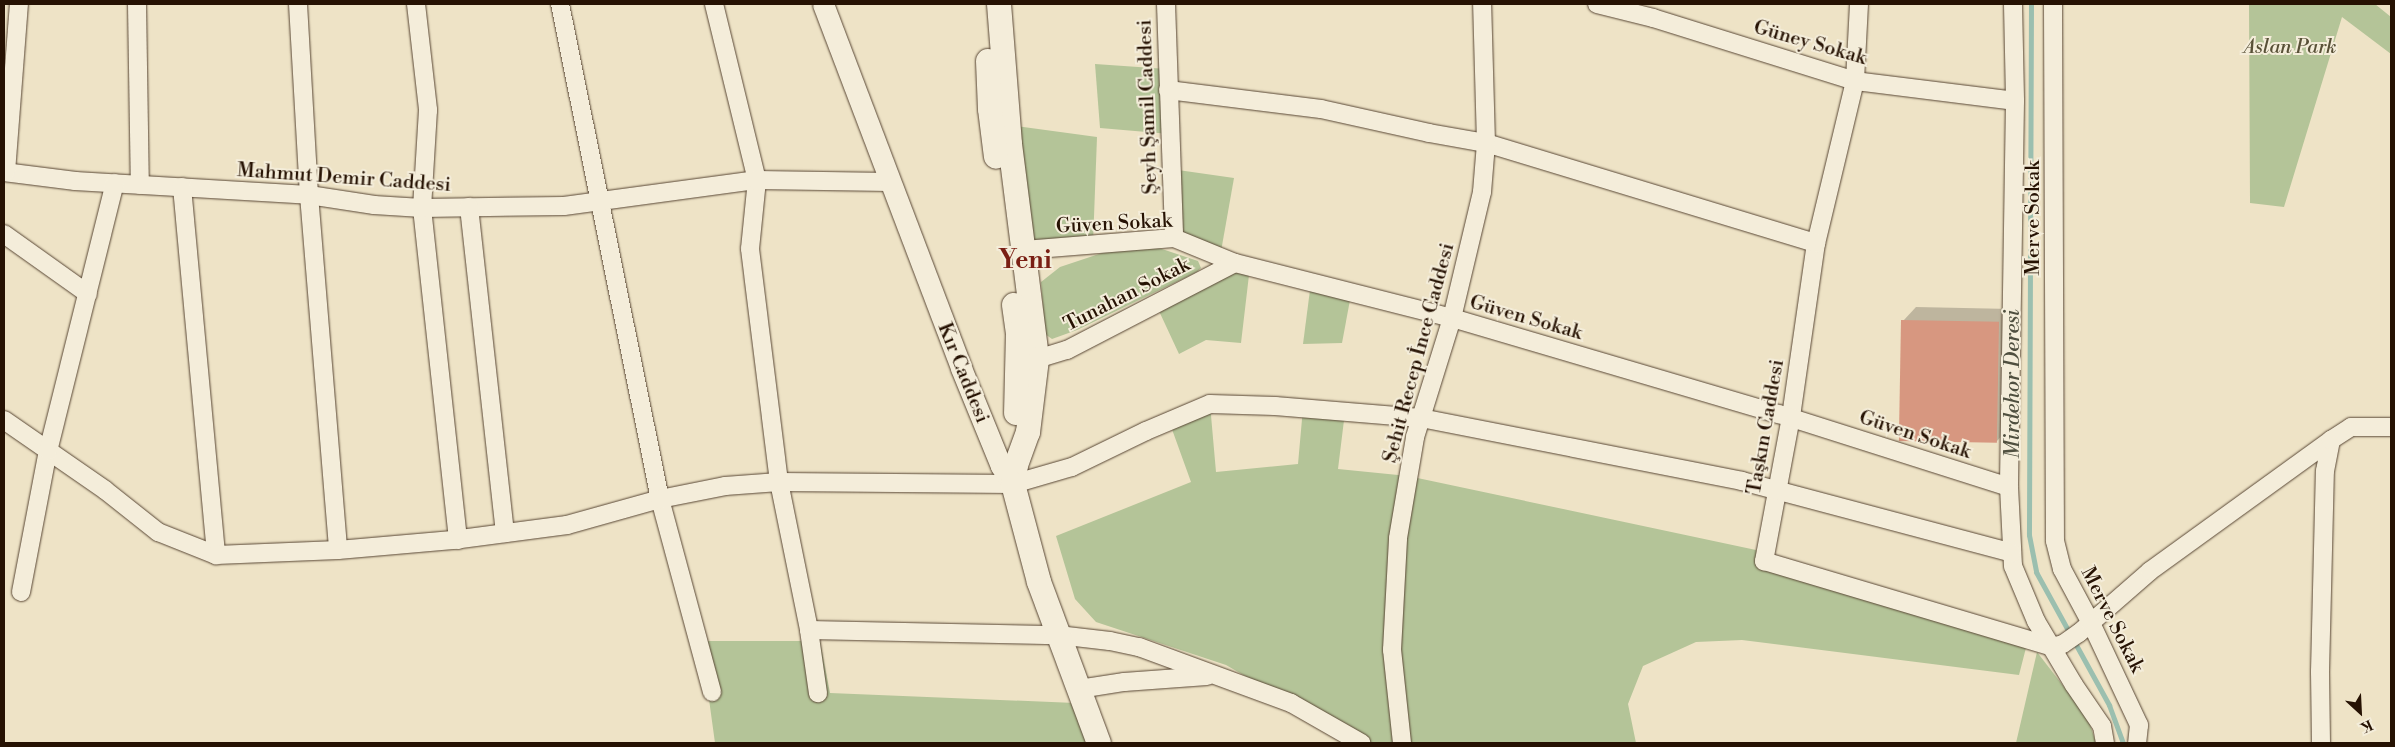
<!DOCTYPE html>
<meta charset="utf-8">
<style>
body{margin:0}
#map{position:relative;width:2395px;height:747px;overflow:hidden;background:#eee3c6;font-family:"Libre Bodoni",serif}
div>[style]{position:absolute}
.green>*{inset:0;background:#b4c498}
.shadow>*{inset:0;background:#0003}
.stream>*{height:5px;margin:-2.5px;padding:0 2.5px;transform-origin:2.5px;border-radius:2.5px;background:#9bbfaf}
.building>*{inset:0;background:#d79780;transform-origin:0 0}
.roads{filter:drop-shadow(0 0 1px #584634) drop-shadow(0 0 1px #584634)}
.minor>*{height:18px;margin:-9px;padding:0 9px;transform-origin:9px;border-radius:9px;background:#f4edda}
.tertiary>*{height:21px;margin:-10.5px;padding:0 10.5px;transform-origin:10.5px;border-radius:10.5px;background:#f4edda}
.secondary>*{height:24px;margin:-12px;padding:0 12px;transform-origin:12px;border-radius:12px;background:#f4edda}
span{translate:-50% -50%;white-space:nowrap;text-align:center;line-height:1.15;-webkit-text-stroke:4px #f4edda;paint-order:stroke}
.street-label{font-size:20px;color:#261203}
.park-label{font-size:20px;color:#585037;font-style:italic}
.water-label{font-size:21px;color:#4f4f3f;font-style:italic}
.district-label{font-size:25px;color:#7a1f14;font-weight:700}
.frame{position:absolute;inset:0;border:5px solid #261203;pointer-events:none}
.north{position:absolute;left:2335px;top:687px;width:50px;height:50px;-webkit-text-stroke:4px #f4edda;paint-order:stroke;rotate:155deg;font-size:14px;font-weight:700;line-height:20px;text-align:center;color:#261203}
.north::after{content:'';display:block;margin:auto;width:18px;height:22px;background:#261203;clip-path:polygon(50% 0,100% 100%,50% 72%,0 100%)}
</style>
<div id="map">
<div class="green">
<div style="clip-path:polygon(2249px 4px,2375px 4px,2391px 17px,2391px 54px,2342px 17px,2284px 207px,2250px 203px)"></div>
<div style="clip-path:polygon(1095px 64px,1167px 69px,1170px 134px,1100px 128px)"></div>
<div style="clip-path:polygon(1008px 125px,1097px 137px,1093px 243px,1024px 250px)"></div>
<div style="clip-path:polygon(1171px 169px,1234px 178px,1220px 257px,1174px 238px)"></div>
<div style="clip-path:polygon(1156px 247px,1198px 261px,1201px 268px,1197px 272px,1077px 330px,1052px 339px,1045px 334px,1041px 282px,1060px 267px,1108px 251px)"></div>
<div style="clip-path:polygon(1236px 269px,1249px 275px,1241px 343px,1206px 340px,1179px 354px,1159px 311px)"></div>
<div style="clip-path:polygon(1310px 290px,1350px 300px,1342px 343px,1303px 344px)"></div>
<div style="clip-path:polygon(1210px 404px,1216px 472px,1298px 464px,1303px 408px,1345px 412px,1338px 469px,1408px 476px,1756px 550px,1764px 561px,2028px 640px,2019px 675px,1742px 640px,1696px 642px,1643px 666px,1628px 704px,1636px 743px,1361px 743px,1226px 665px,1096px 622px,1075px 599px,1056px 536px,1191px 482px,1169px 421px)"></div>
<div style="clip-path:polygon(701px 641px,820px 641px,830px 693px,1075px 703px,1090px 743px,715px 743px)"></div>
<div style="clip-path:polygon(2037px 652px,2088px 718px,2096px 743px,2016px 743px)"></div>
</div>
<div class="shadow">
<div style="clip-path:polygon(1916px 307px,2012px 309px,2009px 428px,1996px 442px,1903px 321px)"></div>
</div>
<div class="stream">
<div style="left:2031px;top:4px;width:531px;rotate:90.22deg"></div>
<div style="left:2029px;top:535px;width:38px;rotate:79deg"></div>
<div style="left:2036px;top:572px;width:152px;rotate:61.2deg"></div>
<div style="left:2109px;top:705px;width:40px;rotate:69.8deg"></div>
</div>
<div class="building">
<div style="left:1901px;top:320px;width:98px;height:121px;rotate:1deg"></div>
</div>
<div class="roads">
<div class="minor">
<div style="left:137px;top:4px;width:181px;rotate:89.1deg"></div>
<div style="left:298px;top:4px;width:191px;rotate:86.7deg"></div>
<div style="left:309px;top:195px;width:356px;rotate:85.3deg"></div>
<div style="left:416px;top:4px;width:107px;rotate:83.5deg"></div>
<div style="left:428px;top:110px;width:98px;rotate:93.5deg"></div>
<div style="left:422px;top:208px;width:334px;rotate:83.8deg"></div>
<div style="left:560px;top:4px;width:505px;rotate:78.58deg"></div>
<div style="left:660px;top:499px;width:200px;rotate:74.9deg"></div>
<div style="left:714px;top:4px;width:181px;rotate:76.3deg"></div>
<div style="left:757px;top:180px;width:69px;rotate:95.8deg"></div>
<div style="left:750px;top:249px;width:235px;rotate:82.9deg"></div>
<div style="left:779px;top:482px;width:151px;rotate:78.5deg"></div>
<div style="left:809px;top:630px;width:64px;rotate:81.9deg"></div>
<div style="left:1166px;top:4px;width:234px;rotate:88deg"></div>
<div style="left:1597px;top:4px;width:58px;rotate:14deg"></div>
<div style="left:1653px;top:18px;width:212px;rotate:17.3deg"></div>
<div style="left:1855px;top:81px;width:161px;rotate:7.1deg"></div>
<div style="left:1859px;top:4px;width:77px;rotate:93deg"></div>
<div style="left:1855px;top:81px;width:167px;rotate:103.5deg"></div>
<div style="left:1816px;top:243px;width:176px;rotate:98.2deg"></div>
<div style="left:1791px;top:417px;width:147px;rotate:100.6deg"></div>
<div style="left:1764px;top:561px;width:301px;rotate:16.6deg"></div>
<div style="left:2052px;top:647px;width:11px;rotate:-15deg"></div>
<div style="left:2063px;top:644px;width:19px;rotate:-35deg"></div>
<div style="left:2079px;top:633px;width:94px;rotate:-41.1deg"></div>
<div style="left:2150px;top:571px;width:223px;rotate:-35.9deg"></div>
<div style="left:2013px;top:4px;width:97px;rotate:88.8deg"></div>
<div style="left:2015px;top:101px;width:386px;rotate:90.9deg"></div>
<div style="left:2009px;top:487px;width:79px;rotate:87.1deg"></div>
<div style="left:2013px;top:566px;width:60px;rotate:67.3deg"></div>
<div style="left:2036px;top:621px;width:74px;rotate:59.3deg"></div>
<div style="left:2074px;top:685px;width:50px;rotate:55.7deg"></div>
<div style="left:2102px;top:726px;width:17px;rotate:80deg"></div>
<div style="left:2053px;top:4px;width:537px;rotate:89.79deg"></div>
<div style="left:2055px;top:541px;width:29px;rotate:76deg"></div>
<div style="left:2062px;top:569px;width:61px;rotate:61.8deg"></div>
<div style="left:2091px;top:623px;width:113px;rotate:64.8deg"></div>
<div style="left:2139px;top:725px;width:18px;rotate:96deg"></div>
<div style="left:1168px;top:90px;width:154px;rotate:7.1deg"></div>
<div style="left:1321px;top:109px;width:111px;rotate:12.5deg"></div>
<div style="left:1429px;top:133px;width:58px;rotate:10deg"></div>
<div style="left:1486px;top:143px;width:345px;rotate:16.9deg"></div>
<div style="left:4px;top:172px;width:72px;rotate:7.2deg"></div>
<div style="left:75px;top:181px;width:234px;rotate:3.4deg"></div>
<div style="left:309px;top:195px;width:66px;rotate:8.7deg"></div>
<div style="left:374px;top:205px;width:48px;rotate:3.6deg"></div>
<div style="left:422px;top:208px;width:142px;rotate:-0.8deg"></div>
<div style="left:564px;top:206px;width:195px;rotate:-7.7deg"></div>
<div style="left:757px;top:180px;width:133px;rotate:0.9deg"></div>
<div style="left:6px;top:172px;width:169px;rotate:-85.6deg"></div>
<div style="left:182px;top:187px;width:370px;rotate:84.7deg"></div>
<div style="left:469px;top:207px;width:328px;rotate:83.7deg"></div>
<div style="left:4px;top:234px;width:103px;rotate:35.5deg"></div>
<div style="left:1024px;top:250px;width:150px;rotate:-4.6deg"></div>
<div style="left:1174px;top:238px;width:66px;rotate:22.3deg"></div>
<div style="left:1235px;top:263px;width:224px;rotate:14.2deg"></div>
<div style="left:1452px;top:318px;width:341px;rotate:16.4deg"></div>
<div style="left:1779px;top:414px;width:241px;rotate:17.6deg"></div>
<div style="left:1037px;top:359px;width:31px;rotate:-17deg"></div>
<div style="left:1067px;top:350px;width:189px;rotate:-27.4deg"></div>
<div style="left:4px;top:420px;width:123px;rotate:34.7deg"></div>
<div style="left:105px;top:490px;width:68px;rotate:38.4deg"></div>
<div style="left:158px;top:532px;width:62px;rotate:21.6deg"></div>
<div style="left:216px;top:555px;width:122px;rotate:-2.3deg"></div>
<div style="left:338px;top:550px;width:115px;rotate:-5deg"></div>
<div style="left:453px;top:540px;width:115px;rotate:-7.5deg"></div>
<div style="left:567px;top:525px;width:97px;rotate:-15.6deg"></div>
<div style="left:660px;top:499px;width:66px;rotate:-11.3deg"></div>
<div style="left:725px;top:486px;width:54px;rotate:-4.2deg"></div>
<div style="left:779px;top:482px;width:234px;rotate:0.5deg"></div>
<div style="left:1013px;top:484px;width:61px;rotate:-16.1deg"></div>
<div style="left:1072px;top:467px;width:82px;rotate:-25.9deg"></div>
<div style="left:1146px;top:431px;width:69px;rotate:-22.9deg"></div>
<div style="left:1210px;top:404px;width:65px;rotate:1.8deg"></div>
<div style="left:1275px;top:406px;width:146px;rotate:4.7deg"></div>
<div style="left:1421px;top:418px;width:327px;rotate:11.1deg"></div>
<div style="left:1742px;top:481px;width:279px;rotate:14.9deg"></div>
<div style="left:21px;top:592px;width:144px;rotate:-79.2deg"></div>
<div style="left:48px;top:451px;width:276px;rotate:-76deg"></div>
<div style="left:809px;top:630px;width:249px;rotate:1.2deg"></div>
<div style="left:1058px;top:635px;width:52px;rotate:6.6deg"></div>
<div style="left:1110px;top:641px;width:30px;rotate:12deg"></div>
<div style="left:1139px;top:647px;width:162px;rotate:20.2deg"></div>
<div style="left:1291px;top:703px;width:81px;rotate:29.7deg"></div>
<div style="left:1079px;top:689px;width:46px;rotate:-8.8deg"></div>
<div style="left:1124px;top:682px;width:83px;rotate:-4.1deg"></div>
<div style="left:1402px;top:743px;width:94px;rotate:-96.1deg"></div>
<div style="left:1392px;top:650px;width:112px;rotate:-86.9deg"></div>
<div style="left:1398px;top:538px;width:102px;rotate:-80.4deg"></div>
<div style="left:1415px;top:437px;width:125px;rotate:-72.7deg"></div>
<div style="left:1452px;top:318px;width:130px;rotate:-76.6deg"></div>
<div style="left:1482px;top:192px;width:49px;rotate:-85.3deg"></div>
<div style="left:1486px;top:143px;width:139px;rotate:-91.6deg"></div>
<div style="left:2321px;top:743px;width:71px;rotate:-90.8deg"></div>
<div style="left:2320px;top:672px;width:201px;rotate:-88.6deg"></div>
<div style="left:2325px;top:471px;width:32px;rotate:-79deg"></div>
<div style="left:2331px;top:440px;width:24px;rotate:-33deg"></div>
<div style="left:2351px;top:427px;width:40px"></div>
</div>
<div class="tertiary">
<div style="left:823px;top:4px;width:389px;rotate:69.2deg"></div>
<div style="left:961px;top:368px;width:106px;rotate:67.8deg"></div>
<div style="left:1001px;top:466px;width:22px;rotate:56deg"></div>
</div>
<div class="secondary">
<div style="left:999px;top:4px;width:140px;rotate:85.5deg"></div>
<div style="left:1010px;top:144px;width:217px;rotate:82.8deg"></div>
<div style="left:1037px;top:359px;width:74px;rotate:97deg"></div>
<div style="left:1028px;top:432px;width:35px;rotate:110deg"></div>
<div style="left:1016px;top:465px;width:19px;rotate:99deg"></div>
<div style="left:1013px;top:484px;width:101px;rotate:75.1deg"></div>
<div style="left:1039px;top:582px;width:172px;rotate:69.6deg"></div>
<div style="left:988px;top:61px;width:48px;rotate:87.6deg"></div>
<div style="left:990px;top:109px;width:48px;rotate:82.9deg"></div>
<div style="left:1014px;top:305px;width:28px;rotate:82deg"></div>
<div style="left:1018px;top:333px;width:80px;rotate:91.4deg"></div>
</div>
</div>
<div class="street-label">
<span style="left:1810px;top:43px;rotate:16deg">Güney Sokak</span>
<span style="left:1148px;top:107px;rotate:-92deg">Şeyh Şamil Caddesi</span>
<span style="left:344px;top:178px;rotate:4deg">Mahmut Demir Caddesi</span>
<span style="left:2033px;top:218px;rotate:-90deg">Merve Sokak</span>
<span style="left:1114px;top:224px;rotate:-3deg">Güven Sokak</span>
<span style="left:1127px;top:295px;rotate:-27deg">Tunahan Sokak</span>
<span style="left:1526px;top:318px;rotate:16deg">Güven Sokak</span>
<span style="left:1419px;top:353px;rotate:-75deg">Şehit Recep İnce Caddesi</span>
<span style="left:963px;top:373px;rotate:68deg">Kır Caddesi</span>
<span style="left:1766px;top:427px;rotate:-80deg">Taşkın Caddesi</span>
<span style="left:1915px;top:435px;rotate:18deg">Güven Sokak</span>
<span style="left:2112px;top:620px;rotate:63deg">Merve Sokak</span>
</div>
<div class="park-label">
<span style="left:2290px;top:47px">Aslan Park</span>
</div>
<div class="water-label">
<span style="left:2013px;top:384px;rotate:-90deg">Mirdehor Deresi</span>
</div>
<div class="district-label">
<span style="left:1025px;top:261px">Yeni</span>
</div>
<div class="frame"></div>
<div class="north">K</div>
</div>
